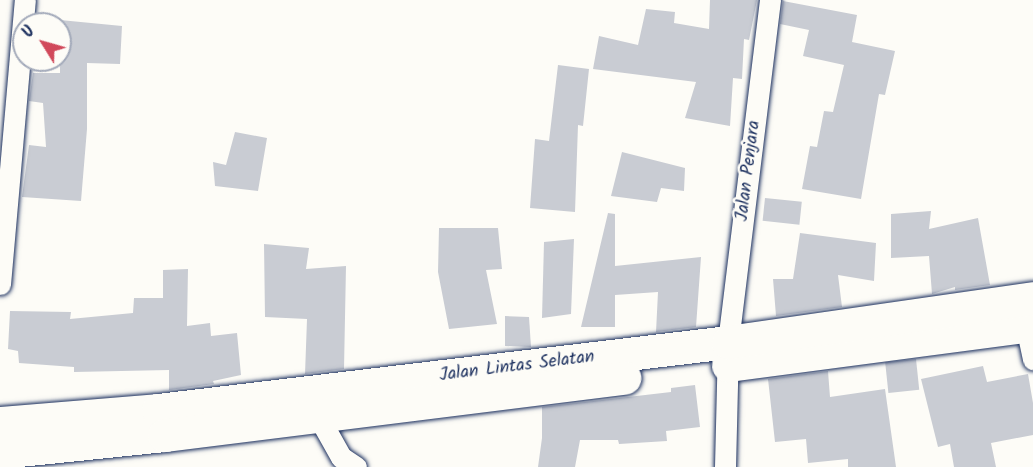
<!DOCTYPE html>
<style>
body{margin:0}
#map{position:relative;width:1033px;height:467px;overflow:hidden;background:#fdfcf7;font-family:Kalam,sans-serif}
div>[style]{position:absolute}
.building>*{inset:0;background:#c9ccd3;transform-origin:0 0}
.roads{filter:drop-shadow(0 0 2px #1b2f5e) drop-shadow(0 0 2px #1b2f5e)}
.street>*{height:21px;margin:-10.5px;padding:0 10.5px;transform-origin:10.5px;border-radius:10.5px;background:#fdfcf7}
.highway>*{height:33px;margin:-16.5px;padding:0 16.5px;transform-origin:16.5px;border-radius:16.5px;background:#fdfcf7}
span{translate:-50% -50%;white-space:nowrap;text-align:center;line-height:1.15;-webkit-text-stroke:5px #fdfcf7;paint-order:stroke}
.street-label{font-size:18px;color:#1b2f5e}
.north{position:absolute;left:12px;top:12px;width:60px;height:60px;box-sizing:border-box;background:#fdfcf7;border:2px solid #a3aaba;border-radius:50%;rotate:307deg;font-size:16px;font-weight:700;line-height:24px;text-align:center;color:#1b2f5e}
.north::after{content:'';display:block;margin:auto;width:21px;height:27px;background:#d1495b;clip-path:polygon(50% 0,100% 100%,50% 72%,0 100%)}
</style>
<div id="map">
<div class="building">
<div style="clip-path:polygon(710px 0,757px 0,749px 40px,744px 39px,742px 79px,733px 78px,730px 126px,685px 118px,696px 82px,593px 69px,599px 36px,638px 45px,646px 9px,675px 12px,674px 23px,709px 29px)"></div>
<div style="clip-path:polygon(783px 1px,857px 15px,852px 42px,895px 51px,885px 95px,879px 94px,861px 199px,802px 189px,810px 146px,817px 147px,824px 111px,833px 112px,844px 65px,803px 56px,809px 30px,780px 24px)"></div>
<div style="clip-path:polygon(60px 20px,122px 26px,120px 64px,87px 63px,87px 129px,81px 201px,22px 197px,29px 145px,46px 147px,43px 103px,29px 101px,33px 73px,60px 73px)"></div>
<div style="clip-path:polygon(558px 65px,589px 69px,583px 126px,578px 125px,575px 212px,530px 208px,535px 139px,549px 141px)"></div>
<div style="clip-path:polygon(235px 132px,267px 138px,258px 191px,215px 186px,213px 162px,226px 165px)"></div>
<div style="clip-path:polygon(622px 152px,685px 168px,684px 191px,661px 188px,657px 202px,611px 196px)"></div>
<div style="left:765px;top:198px;width:37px;height:23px;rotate:6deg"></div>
<div style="clip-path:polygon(931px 211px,929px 229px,978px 218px,990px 285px,955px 290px,955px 287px,932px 294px,929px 256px,891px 258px,891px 214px)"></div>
<div style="clip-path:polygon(608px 213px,615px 214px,615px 266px,701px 257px,696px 327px,656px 332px,658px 292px,615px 295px,615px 327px,581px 327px)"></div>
<div style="clip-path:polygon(439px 228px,498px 228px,502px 269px,486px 270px,497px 324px,449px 329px,438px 272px)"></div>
<div style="clip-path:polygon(800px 233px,876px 243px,874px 281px,838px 275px,842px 307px,776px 316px,773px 279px,793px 279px)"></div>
<div style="clip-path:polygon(574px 239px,571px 314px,542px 318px,544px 242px)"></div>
<div style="clip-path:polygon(264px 244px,309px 248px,306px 269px,346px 266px,344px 369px,305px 374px,307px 319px,265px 317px)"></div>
<div style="clip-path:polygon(188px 269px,187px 326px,210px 323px,211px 336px,237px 333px,241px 375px,213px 381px,214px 384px,169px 390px,169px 370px,74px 372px,74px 367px,19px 363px,18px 351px,8px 349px,10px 311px,71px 312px,70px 319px,133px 313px,134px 298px,163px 298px,163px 270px)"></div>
<div style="clip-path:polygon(505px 316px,529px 317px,531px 347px,505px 346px)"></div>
<div style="left:916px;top:359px;width:31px;height:31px;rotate:84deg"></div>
<div style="clip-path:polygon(983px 366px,987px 382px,1028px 374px,1033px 403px,1033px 435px,991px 443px,996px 467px,954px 467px,950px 444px,938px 447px,921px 379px)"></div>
<div style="clip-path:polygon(828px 371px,830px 397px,885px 389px,896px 467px,848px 467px,848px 459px,808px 463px,806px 439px,775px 442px,768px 379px)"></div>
<div style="clip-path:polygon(695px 385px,700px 427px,666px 431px,667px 441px,619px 444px,618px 440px,580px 440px,575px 467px,538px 467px,542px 438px,542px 407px,671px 392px,671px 388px)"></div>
</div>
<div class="roads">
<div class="street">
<div style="left:0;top:284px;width:285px;rotate:-85deg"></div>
<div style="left:1026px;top:326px;width:34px;rotate:78deg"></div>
<div style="left:318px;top:416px;width:47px;rotate:60.7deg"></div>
<div style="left:341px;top:457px;width:18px;rotate:34deg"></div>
<div style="left:725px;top:467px;width:125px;rotate:-88.6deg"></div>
<div style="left:728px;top:342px;width:345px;rotate:-83deg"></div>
</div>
<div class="highway">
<div style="left:728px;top:365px;width:308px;rotate:-7.5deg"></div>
<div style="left:0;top:423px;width:159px;rotate:-4.7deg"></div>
<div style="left:158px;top:410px;width:574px;rotate:-6.8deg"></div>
<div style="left:728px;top:342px;width:308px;rotate:-8.2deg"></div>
<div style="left:0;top:452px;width:165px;rotate:-5.9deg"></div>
<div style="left:164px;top:435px;width:464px;rotate:-7.1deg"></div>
</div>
</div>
<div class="street-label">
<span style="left:749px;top:171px;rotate:-83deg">Jalan Penjara</span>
<span style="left:517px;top:367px;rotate:-7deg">Jalan Lintas Selatan</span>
</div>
<div class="north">U</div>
</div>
